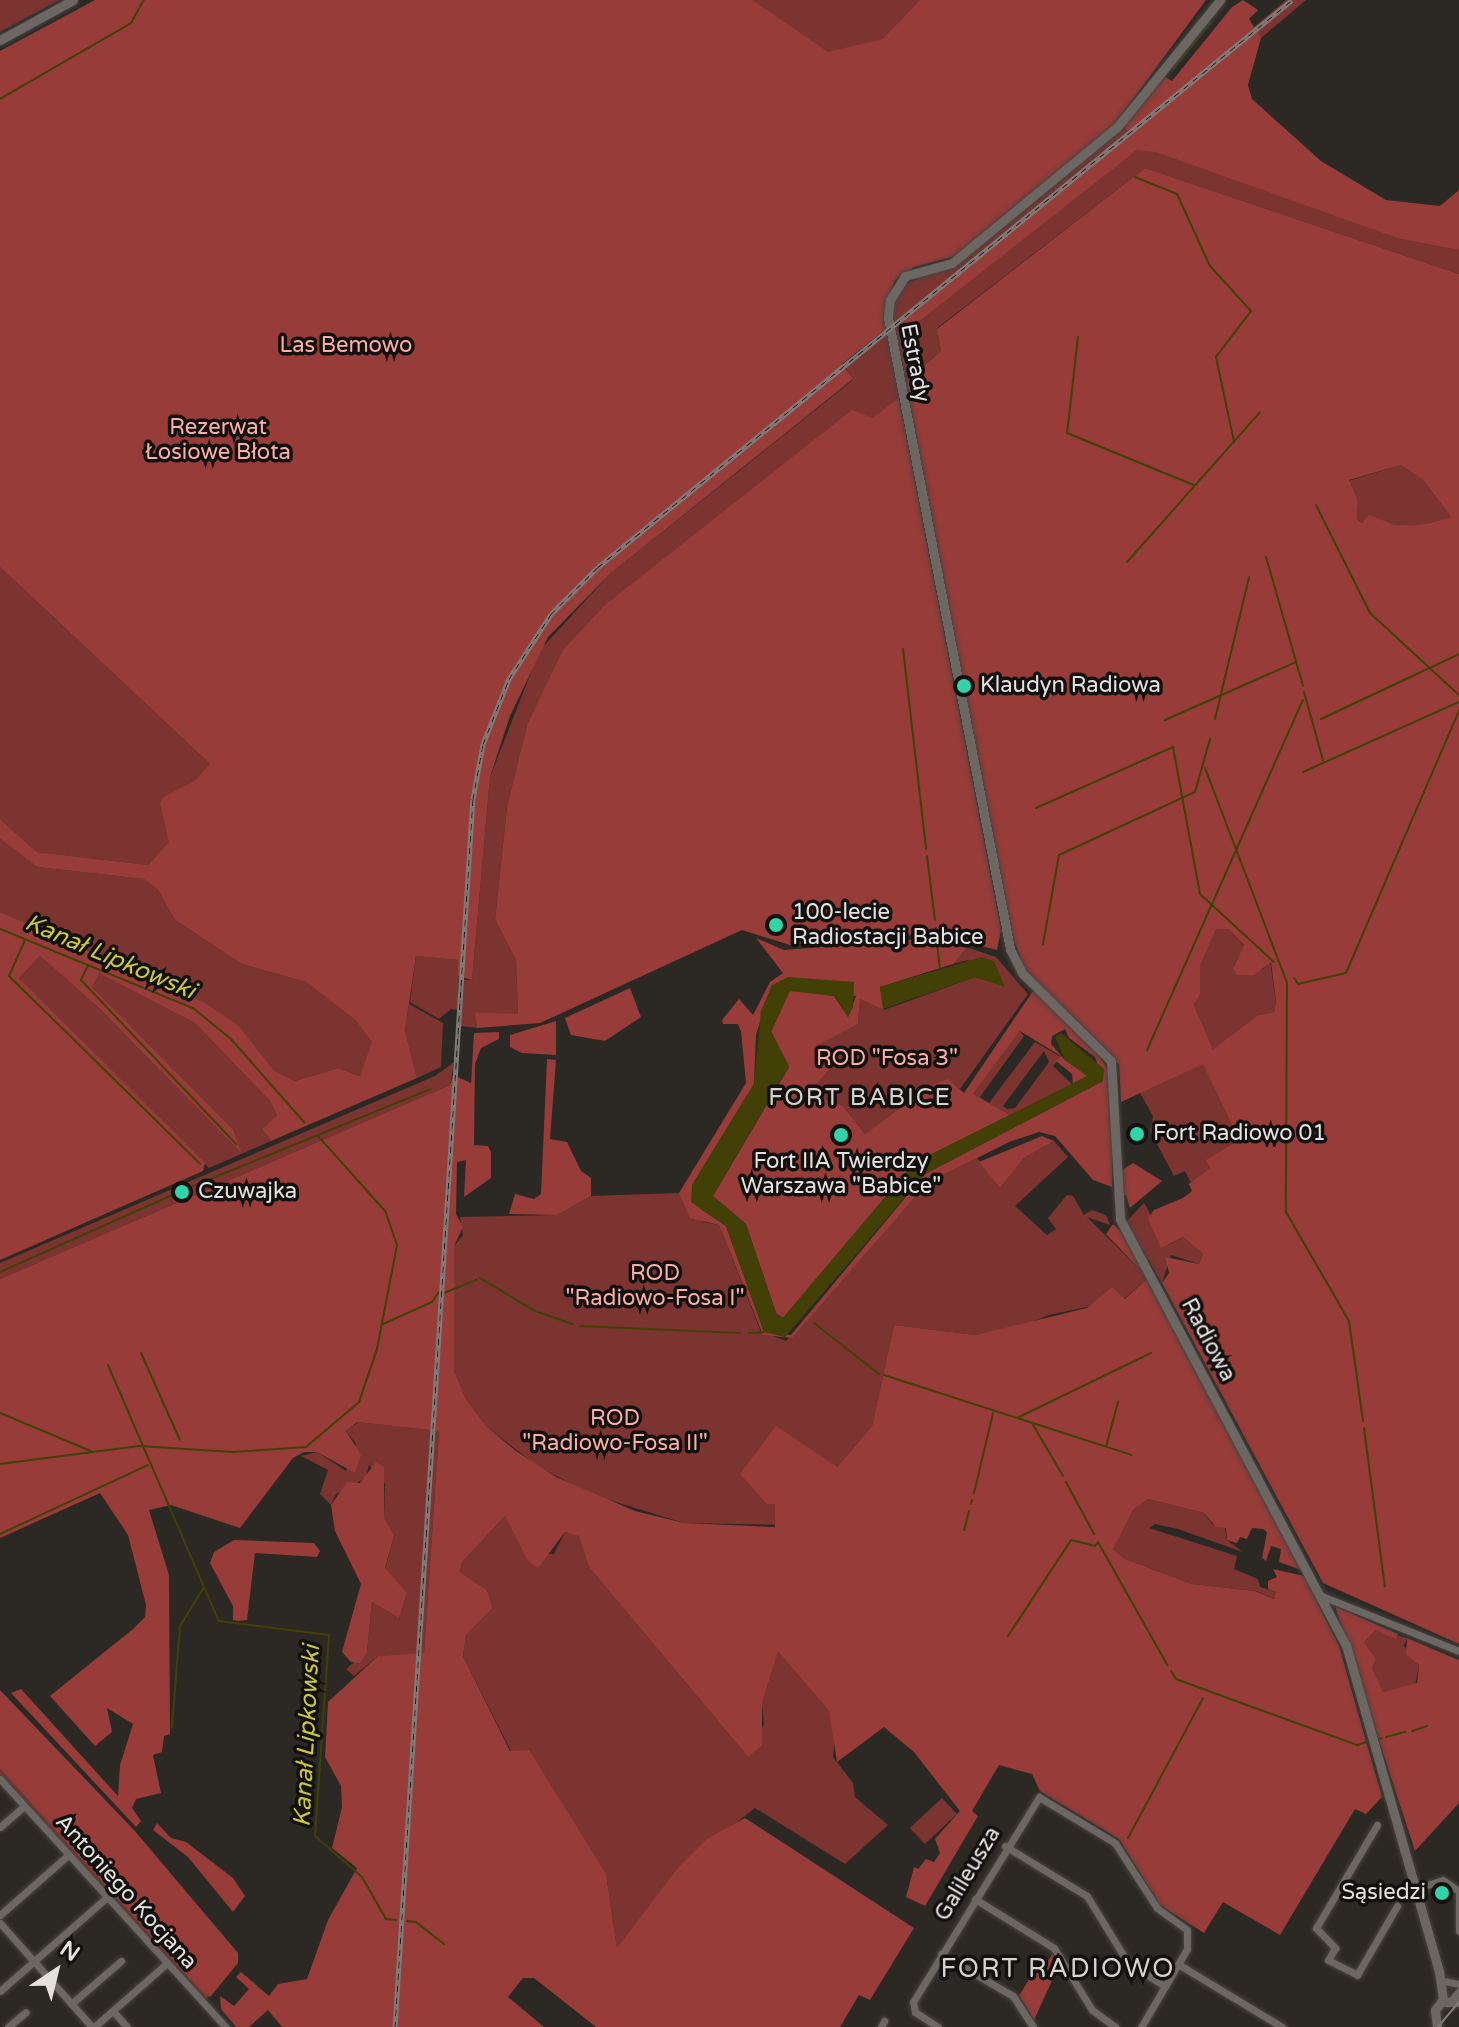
<!DOCTYPE html>
<meta charset="utf-8">
<style>
body{margin:0}
#map{position:relative;width:1459px;height:2027px;overflow:hidden;background:#2c2824;font-family:"Varela Round",sans-serif}
div>[style]{position:absolute}
.green>*{inset:0;background:#7c3431;transform-origin:0 0}
.forest>*{inset:0;background:#973c39}
.water>*{inset:0;background:#424006}
.stream>*{height:2px;margin:-1px;padding:0 1px;transform-origin:1px;border-radius:1px;background:#424006}
.roads{filter:drop-shadow(0 0 2px #474340) drop-shadow(0 0 2px #474340)}
.street>*{height:7px;margin:-3.5px;padding:0 3.5px;transform-origin:3.5px;border-radius:3.5px;background:#6c6763}
.secondary>*{height:9px;margin:-4.5px;padding:0 4.5px;transform-origin:4.5px;border-radius:4.5px;background:#6c6763}
.tram>*{height:2px;margin:-1px;padding:0 1px;transform-origin:1px;border-radius:1px;background:#807c79}
.rail>*{height:5px;margin-top:-2.5px;transform-origin:0;background:repeating-linear-gradient(90deg,#131110 0 6px,#807c79 0 12px);box-sizing:border-box;border-block:2px solid #807c79}
.dots>*{width:22px;height:22px;translate:-50% -50%;box-sizing:border-box;border:4px solid #131110;border-radius:50%}
span{translate:-50% -50%;white-space:nowrap;text-align:center;line-height:1.15;-webkit-text-stroke:7px #131110;paint-order:stroke}
.park-label{font-size:22px;color:#fbaea8}
.street-label{font-size:22px;color:#e4e1df}
.poi-label{font-size:22px;color:#e4e1df}
.left{translate:0 -50%;text-align:left}
.right{translate:-100% -50%;text-align:right}
.water-label{font-size:24px;color:#cbc73e;font-style:italic}
.neighbourhood-label{font-size:24px;color:#d8d3ce;letter-spacing:2px}
.quarter-label{font-size:26px;color:#d8d3ce;letter-spacing:2px}
.north{position:absolute;left:16px;top:1931px;width:80px;height:80px;-webkit-text-stroke:6px #131110;paint-order:stroke;rotate:35deg;font-size:22px;font-weight:700;line-height:32px;text-align:center;color:#e4e1df}
.north::after{content:'';display:block;margin:auto;width:28px;height:36px;background:#e4e1df;clip-path:polygon(50% 0,100% 100%,50% 72%,0 100%)}
</style>
<div id="map">
<div class="green">
<div style="clip-path:polygon(0 0,59px 0,0 32px)"></div>
<div style="clip-path:polygon(747px 0,925px 0,883px 43px,821px 56px)"></div>
<div style="clip-path:polygon(1286px 0,1306px 0,1261px 38px,1253px 28px)"></div>
<div style="clip-path:polygon(1123px 126px,1130px 135px,903px 320px,1137px 150px,1154px 150px,1400px 239px,1459px 250px,1459px 274px,1145px 168px,937px 328px,941px 351px,906px 382px,892px 312px,901px 286px,940px 269px)"></div>
<div style="clip-path:polygon(887px 333px,899px 398px,527px 725px,507px 806px,495px 920px,516px 960px,518px 1015px,476px 1012px,477px 1028px,460px 1026px,463px 980px,472px 980px,490px 777px,540px 650px,611px 573px,853px 380px,845px 367px)"></div>
<div style="clip-path:polygon(1401px 465px,1422px 479px,1451px 517px,1426px 524px,1393px 525px,1369px 514px,1363px 523px,1357px 519px,1358px 501px,1348px 481px)"></div>
<div style="clip-path:polygon(0 567px,227px 780px,148px 865px,37px 852px,0 819px)"></div>
<div style="clip-path:polygon(0 839px,37px 867px,144px 879px,158px 890px,175px 920px,242px 964px,306px 982px,355px 1020px,372px 1042px,366px 1069px,360px 1076px,338px 1068px,295px 1081px,274px 1072px,239px 1026px,0 912px)"></div>
<div style="clip-path:polygon(1215px 929px,1228px 929px,1244px 946px,1233px 967px,1263px 969px,1270px 961px,1276px 1001px,1274px 1012px,1258px 1015px,1213px 1049px,1194px 1005px,1200px 995px,1200px 966px)"></div>
<div style="clip-path:polygon(963px 946px,996px 957px,1028px 994px,960px 1089px,948px 1080px,929px 1086px,865px 1134px,842px 1105px,808px 1093px,837px 1062px,817px 1045px,858px 1024px,860px 999px,884px 1010px,975px 977px,1005px 986px,968px 960px,953px 964px)"></div>
<div style="clip-path:polygon(40px 956px,100px 1009px,241px 1153px,233px 1129px,92px 987px,93px 979px,100px 973px,195px 1023px,270px 1101px,277px 1115px,262px 1129px,271px 1141px,209px 1168px,19px 978px)"></div>
<div style="clip-path:polygon(416px 956px,459px 960px,458px 1010px,451px 1009px,439px 1019px,410px 1002px)"></div>
<div style="clip-path:polygon(409px 1004px,443px 1023px,441px 1067px,417px 1078px,405px 1032px)"></div>
<div style="clip-path:polygon(evenodd,1020px 1031px,1024px 1036px,980px 1097px,989px 1103px,1035px 1042px,1061px 1057px,1053px 1066px,1073px 1085px,1010px 1115px,973px 1094px,1020px 1031px,1044px 1051px,1049px 1062px,1015px 1108px,1007px 1109px,1003px 1106px,1044px 1051px)"></div>
<div style="clip-path:polygon(454px 1062px,450px 1085px,0 1279px,0 1263px,435px 1076px)"></div>
<div style="clip-path:polygon(1203px 1063px,1239px 1140px,1207px 1160px,1210px 1168px,1191px 1183px,1185px 1171px,1174px 1176px,1150px 1131px,1153px 1116px,1140px 1093px)"></div>
<div style="clip-path:polygon(1054px 1141px,1068px 1157px,1015px 1206px,1047px 1235px,1056px 1229px,1048px 1218px,1067px 1195px,1073px 1196px,1084px 1215px,1092px 1210px,1106px 1215px,1110px 1225px,1087px 1217px,1148px 1278px,1124px 1299px,1049px 1315px,1016px 1328px,976px 1335px,894px 1325px,872px 1426px,787px 1525px,684px 1523px,590px 1494px,536px 1465px,486px 1426px,466px 1399px,454px 1371px,454px 1246px,463px 1235px,460px 1217px,557px 1215px,591px 1196px,679px 1193px,703px 1222px,719px 1225px,761px 1332px,786px 1341px,927px 1183px,977px 1158px,1000px 1188px,1024px 1158px)"></div>
<div style="clip-path:polygon(1144px 1203px,1168px 1245px,1183px 1237px,1203px 1254px,1199px 1264px,1171px 1255px,1162px 1283px,1126px 1222px)"></div>
<div style="clip-path:polygon(358px 1422px,439px 1431px,424px 1654px,378px 1656px,354px 1676px,346px 1669px,367px 1652px,372px 1602px,399px 1618px,407px 1593px,385px 1569px,394px 1537px,384px 1517px,385px 1484px,369px 1465px,366px 1478px,336px 1494px,331px 1505px,320px 1494px,328px 1470px,301px 1456px,317px 1452px,346px 1471px,356px 1444px,346px 1431px)"></div>
<div style="clip-path:polygon(1148px 1499px,1204px 1513px,1212px 1524px,1225px 1528px,1227px 1540px,1243px 1552px,1178px 1529px,1155px 1524px,1149px 1528px,1237px 1556px,1234px 1569px,1258px 1579px,1260px 1587px,1276px 1592px,1275px 1599px,1256px 1591px,1192px 1584px,1125px 1559px,1113px 1549px,1114px 1541px,1133px 1510px)"></div>
<div style="clip-path:polygon(505px 1516px,526px 1553px,554px 1554px,565px 1532px,580px 1535px,589px 1567px,748px 1757px,764px 1724px,762px 1704px,778px 1650px,829px 1711px,835px 1732px,833px 1757px,853px 1783px,855px 1797px,888px 1825px,845px 1864px,755px 1808px,676px 1870px,617px 1949px,606px 1874px,511px 1751px,463px 1656px,466px 1635px,493px 1608px,487px 1590px,460px 1572px,462px 1562px)"></div>
<div style="clip-path:polygon(1376px 1630px,1407px 1638px,1404px 1646px,1419px 1665px,1415px 1686px,1382px 1692px,1372px 1668px,1376px 1659px,1364px 1642px)"></div>
<div style="clip-path:polygon(0 1769px,205px 1996px,211px 1996px,205px 1999px,196px 1992px,0 1775px)"></div>
<div style="left:942px;top:1798px;width:22px;height:44px;rotate:47deg"></div>
</div>
<div class="forest">
<div style="clip-path:polygon(95px 0,752px 0,828px 52px,883px 39px,920px 0,1206px 0,1114px 125px,955px 256px,914px 267px,895px 280px,885px 306px,886px 329px,842px 364px,853px 379px,611px 573px,548px 637px,510px 716px,490px 777px,472px 980px,458px 976px,458px 960px,416px 956px,405px 1031px,417px 1078px,271px 1141px,262px 1129px,277px 1115px,270px 1101px,195px 1023px,99px 973px,92px 987px,233px 1129px,242px 1154px,100px 1009px,40px 956px,19px 978px,205px 1163px,203px 1171px,0 1260px,0 912px,205px 1003px,239px 1026px,274px 1071px,295px 1081px,338px 1068px,360px 1076px,372px 1042px,355px 1020px,306px 982px,242px 964px,175px 920px,158px 890px,144px 879px,37px 867px,0 839px,0 819px,37px 852px,148px 865px,169px 842px,160px 803px,164px 797px,196px 780px,210px 764px,0 567px,0 51px)"></div>
<div style="clip-path:polygon(1243px 0,1258px 10px,1249px 19px,1261px 38px,1248px 85px,1252px 99px,1321px 161px,1386px 200px,1440px 206px,1459px 190px,1459px 250px,1400px 239px,1156px 152px,1137px 150px,913px 326px,902px 321px,1130px 135px,1123px 126px,1164px 76px,1172px 81px,1232px 7px)"></div>
<div style="clip-path:polygon(evenodd,1145px 168px,1459px 274px,1459px 1644px,1323px 1583px,1162px 1283px,1169px 1273px,1165px 1257px,1199px 1264px,1203px 1254px,1183px 1237px,1161px 1248px,1148px 1218px,1154px 1210px,1183px 1198px,1192px 1191px,1189px 1184px,1210px 1168px,1206px 1160px,1239px 1140px,1203px 1064px,1121px 1102px,1119px 1064px,1028px 976px,1005px 918px,989px 833px,993px 827px,988px 824px,906px 382px,941px 351px,937px 329px,1145px 168px,1401px 465px,1423px 480px,1451px 517px,1426px 524px,1394px 525px,1369px 514px,1362px 523px,1357px 519px,1358px 501px,1349px 480px,1401px 465px,1145px 168px,1216px 929px,1228px 929px,1244px 945px,1233px 968px,1237px 975px,1254px 975px,1271px 962px,1276px 1001px,1274px 1012px,1258px 1015px,1213px 1049px,1194px 1005px,1200px 995px,1200px 966px,1216px 929px)"></div>
<div style="clip-path:polygon(899px 398px,1001px 930px,997px 950px,929px 933px,790px 945px,742px 930px,540px 1023px,477px 1028px,475px 1012px,518px 1014px,516px 960px,495px 920px,507px 806px,527px 725px,563px 650px,605px 605px,852px 410px,873px 418px)"></div>
<div style="clip-path:polygon(evenodd,756px 938px,784px 950px,921px 939px,966px 948px,953px 964px,880px 987px,884px 1010px,860px 999px,858px 1024px,818px 1045px,837px 1062px,808px 1093px,842px 1105px,865px 1134px,929px 1086px,948px 1079px,964px 1093px,1033px 991px,1090px 1042px,1107px 1068px,1112px 1086px,1112px 1187px,1093px 1180px,1055px 1136px,1039px 1132px,1009px 1142px,927px 1183px,792px 1338px,763px 1335px,719px 1225px,690px 1218px,679px 1193px,746px 1083px,741px 1031px,738px 1024px,723px 1024px,722px 1020px,739px 999px,753px 1015px,770px 982px,783px 973px,756px 938px,772px 985px,856px 996px,848px 1017px,834px 996px,790px 990px,771px 1032px,789px 1067px,713px 1196px,746px 1224px,776px 1313px,783px 1318px,914px 1163px,1088px 1076px,1065px 1060px,1051px 1044px,1052px 1036px,1065px 1029px,1069px 1038px,1095px 1057px,1103px 1081px,925px 1174px,791px 1335px,764px 1332px,726px 1226px,701px 1209px,692px 1185px,754px 1084px,756px 1035px,772px 985px,756px 938px,1020px 1031px,1061px 1056px,1056px 1061px,1072px 1074px,1073px 1085px,1010px 1115px,973px 1094px,1020px 1031px)"></div>
<div style="clip-path:polygon(630px 988px,641px 1017px,605px 1041px,571px 1035px,565px 1018px)"></div>
<div style="clip-path:polygon(556px 1021px,556px 1055px,522px 1053px,510px 1047px,510px 1035px)"></div>
<div style="clip-path:polygon(499px 1032px,499px 1039px,481px 1048px,475px 1064px,474px 1145px,488px 1146px,491px 1152px,491px 1178px,464px 1197px,466px 1160px,457px 1162px,456px 1214px,463px 1227px,454px 1246px,454px 1371px,466px 1399px,486px 1426px,516px 1451px,556px 1477px,635px 1511px,684px 1523px,775px 1527px,775px 1504px,767px 1504px,740px 1474px,776px 1426px,837px 1467px,872px 1426px,894px 1325px,976px 1335px,1087px 1308px,1112px 1287px,1125px 1299px,1148px 1278px,1106px 1234px,1113px 1224px,1125px 1235px,1232px 1431px,1301px 1570px,1279px 1562px,1281px 1549px,1271px 1546px,1266px 1561px,1262px 1558px,1267px 1532px,1263px 1529px,1252px 1528px,1247px 1539px,1240px 1537px,1237px 1543px,1227px 1540px,1226px 1528px,1216px 1527px,1204px 1513px,1148px 1499px,1133px 1510px,1113px 1549px,1125px 1559px,1192px 1584px,1255px 1591px,1274px 1599px,1276px 1592px,1268px 1589px,1268px 1581px,1277px 1577px,1273px 1569px,1304px 1576px,1339px 1646px,1382px 1797px,1366px 1814px,1355px 1809px,1280px 1935px,1223px 1902px,1204px 1933px,1160px 1905px,1119px 1839px,1040px 1791px,1032px 1774px,999px 1765px,972px 1811px,978px 1816px,925px 1906px,906px 1897px,914px 1867px,918px 1869px,926px 1859px,934px 1862px,940px 1853px,935px 1839px,960px 1811px,914px 1752px,884px 1727px,837px 1762px,829px 1711px,778px 1651px,762px 1704px,762px 1745px,748px 1757px,589px 1567px,579px 1536px,565px 1532px,538px 1568px,528px 1561px,505px 1516px,462px 1562px,460px 1572px,487px 1590px,493px 1608px,466px 1635px,463px 1656px,510px 1751px,529px 1750px,606px 1874px,617px 1948px,676px 1870px,707px 1839px,745px 1818px,914px 1928px,870px 2000px,859px 1995px,840px 2027px,596px 2027px,534px 1978px,523px 1978px,508px 1997px,544px 2027px,282px 2027px,268px 2010px,249px 2027px,236px 2027px,221px 2009px,220px 1996px,234px 2006px,249px 1989px,236px 1977px,241px 1972px,269px 1996px,278px 1984px,307px 1979px,328px 1920px,357px 1868px,332px 1848px,342px 1807px,341px 1786px,325px 1757px,328px 1702px,378px 1656px,424px 1653px,439px 1431px,357px 1422px,346px 1431px,361px 1455px,355px 1473px,317px 1452px,304px 1452px,293px 1458px,240px 1528px,171px 1505px,149px 1510px,169px 1575px,170px 1734px,164px 1736px,162px 1752px,153px 1755px,161px 1793px,136px 1799px,132px 1808px,141px 1821px,136px 1827px,11px 1693px,21px 1689px,118px 1796px,120px 1765px,133px 1724px,107px 1708px,112px 1732px,95px 1746px,50px 1696px,133px 1629px,145px 1617px,146px 1605px,128px 1535px,100px 1493px,0 1538px,0 1279px,450px 1085px,453px 1075px,471px 1083px,474px 1033px)"></div>
<div style="clip-path:polygon(547px 1059px,556px 1060px,550px 1139px,567px 1142px,581px 1171px,591px 1178px,591px 1196px,557px 1215px,509px 1214px,515px 1194px,534px 1199px,541px 1194px)"></div>
<div style="clip-path:polygon(1042px 1136px,1054px 1141px,1024px 1158px,1000px 1188px,979px 1162px)"></div>
<div style="clip-path:polygon(1133px 1163px,1162px 1181px,1130px 1208px,1126px 1195px,1120px 1196px,1119px 1172px)"></div>
<div style="clip-path:polygon(376px 1462px,384px 1467px,384px 1517px,394px 1536px,385px 1568px,407px 1593px,399px 1618px,372px 1602px,367px 1652px,360px 1663px,351px 1662px,342px 1652px,361px 1584px,335px 1531px,331px 1505px,347px 1482px,360px 1483px)"></div>
<div style="clip-path:polygon(234px 1540px,314px 1543px,320px 1551px,317px 1557px,255px 1553px,247px 1620px,239px 1621px,233px 1620px,233px 1606px,210px 1563px,214px 1552px)"></div>
<div style="clip-path:polygon(1335px 1606px,1398px 1634px,1396px 1639px,1376px 1630px,1364px 1642px,1376px 1659px,1372px 1668px,1383px 1692px,1417px 1683px,1419px 1665px,1406px 1654px,1407px 1638px,1459px 1660px,1459px 1803px,1415px 1851px)"></div>
<div style="clip-path:polygon(0 1690px,134px 1830px,238px 1953px,238px 1963px,211px 1996px,205px 1996px,0 1769px)"></div>
<div style="clip-path:polygon(157px 1823px,171px 1838px,186px 1842px,233px 1878px,245px 1896px,233px 1912px,188px 1857px,153px 1830px)"></div>
<div style="clip-path:polygon(1053px 1953px,1060px 1963px,1034px 2020px,1019px 1996px,1034px 1971px,1040px 1974px)"></div>
</div>
<div class="water">
<div style="clip-path:polygon(982px 957px,994px 961px,1005px 987px,975px 977px,883px 1009px,880px 987px)"></div>
<div style="clip-path:polygon(788px 977px,854px 982px,853px 1007px,848px 1017px,834px 996px,790px 991px,771px 1031px,789px 1066px,713px 1196px,746px 1224px,776px 1313px,783px 1318px,914px 1163px,1087px 1076px,1065px 1060px,1055px 1037px,1061px 1033px,1104px 1069px,1103px 1081px,925px 1174px,785px 1337px,764px 1332px,726px 1226px,691px 1202px,692px 1185px,754px 1084px,761px 1011px,772px 985px)"></div>
</div>
<div class="stream">
<div style="left:1173px;top:69px;width:60px;rotate:-51deg"></div>
<div style="left:0;top:99px;width:151px;rotate:-30.1deg"></div>
<div style="left:131px;top:23px;width:26px;rotate:-61deg"></div>
<div style="left:1135px;top:177px;width:45px;rotate:22deg"></div>
<div style="left:1177px;top:194px;width:79px;rotate:65.4deg"></div>
<div style="left:1210px;top:266px;width:61px;rotate:47.7deg"></div>
<div style="left:1251px;top:311px;width:58px;rotate:127.3deg"></div>
<div style="left:1216px;top:357px;width:87px;rotate:78deg"></div>
<div style="left:1078px;top:337px;width:97px;rotate:96.5deg"></div>
<div style="left:1067px;top:433px;width:137px;rotate:22.3deg"></div>
<div style="left:1316px;top:505px;width:121px;rotate:63.4deg"></div>
<div style="left:1370px;top:613px;width:121px;rotate:42.7deg"></div>
<div style="left:1266px;top:557px;width:134px;rotate:74deg"></div>
<div style="left:1127px;top:562px;width:200px;rotate:-48.4deg"></div>
<div style="left:903px;top:649px;width:201px;rotate:83.4deg"></div>
<div style="left:1304px;top:692px;width:71px;rotate:74.4deg"></div>
<div style="left:1215px;top:719px;width:146px;rotate:-76.5deg"></div>
<div style="left:1321px;top:719px;width:153px;rotate:-25.2deg"></div>
<div style="left:1165px;top:720px;width:143px;rotate:-23.9deg"></div>
<div style="left:1205px;top:768px;width:230px;rotate:69.1deg"></div>
<div style="left:1287px;top:983px;width:229px;rotate:90.3deg"></div>
<div style="left:1286px;top:1212px;width:126px;rotate:60deg"></div>
<div style="left:1349px;top:1321px;width:101px;rotate:82deg"></div>
<div style="left:1303px;top:772px;width:171px;rotate:-24.2deg"></div>
<div style="left:1036px;top:808px;width:150px;rotate:-24deg"></div>
<div style="left:1173px;top:747px;width:149px;rotate:79.6deg"></div>
<div style="left:1200px;top:894px;width:100px;rotate:42.6deg"></div>
<div style="left:927px;top:856px;width:64px;rotate:82.9deg"></div>
<div style="left:936px;top:928px;width:6px;rotate:90deg"></div>
<div style="left:0;top:929px;width:209px;rotate:22.3deg"></div>
<div style="left:193px;top:1008px;width:49px;rotate:39.2deg"></div>
<div style="left:231px;top:1039px;width:111px;rotate:48.7deg"></div>
<div style="left:25px;top:940px;width:39px;rotate:114deg"></div>
<div style="left:9px;top:976px;width:268px;rotate:44.5deg"></div>
<div style="left:937px;top:944px;width:24px;rotate:83deg"></div>
<div style="left:1043px;top:944px;width:90px;rotate:-79.8deg"></div>
<div style="left:1059px;top:855px;width:150px;rotate:-24.9deg"></div>
<div style="left:1195px;top:792px;width:55px;rotate:-74.2deg"></div>
<div style="left:88px;top:965px;width:17px;rotate:115deg"></div>
<div style="left:81px;top:980px;width:226px;rotate:46.6deg"></div>
<div style="left:1294px;top:978px;width:7px;rotate:56deg"></div>
<div style="left:1298px;top:984px;width:49px;rotate:-12.9deg"></div>
<div style="left:1346px;top:973px;width:286px;rotate:-66.7deg"></div>
<div style="left:1147px;top:1050px;width:383px;rotate:-66deg"></div>
<div style="left:193px;top:1186px;width:257px;rotate:-22.2deg"></div>
<div style="left:0;top:1272px;width:196px;rotate:-24.1deg"></div>
<div style="left:480px;top:1278px;width:64px;rotate:31deg"></div>
<div style="left:535px;top:1311px;width:40px;rotate:18.9deg"></div>
<div style="left:444px;top:1293px;width:35px;rotate:-22deg"></div>
<div style="left:814px;top:1323px;width:83px;rotate:38.1deg"></div>
<div style="left:383px;top:1324px;width:54px;rotate:-24.2deg"></div>
<div style="left:432px;top:1302px;width:12px;rotate:-55deg"></div>
<div style="left:580px;top:1326px;width:160px;rotate:2.5deg"></div>
<div style="left:749px;top:1333px;width:15px;rotate:-4deg"></div>
<div style="left:141px;top:1353px;width:95px;rotate:65.9deg"></div>
<div style="left:108px;top:1365px;width:279px;rotate:66.6deg"></div>
<div style="left:219px;top:1621px;width:111px;rotate:7.3deg"></div>
<div style="left:329px;top:1635px;width:201px;rotate:94deg"></div>
<div style="left:315px;top:1836px;width:62px;rotate:41.1deg"></div>
<div style="left:362px;top:1877px;width:48px;rotate:60.3deg"></div>
<div style="left:386px;top:1919px;width:10px;rotate:6deg"></div>
<div style="left:884px;top:1375px;width:260px;rotate:17.9deg"></div>
<div style="left:0;top:1413px;width:99px;rotate:22.7deg"></div>
<div style="left:1019px;top:1417px;width:147px;rotate:-25.9deg"></div>
<div style="left:1033px;top:1425px;width:59px;rotate:59.5deg"></div>
<div style="left:1364px;top:1428px;width:160px;rotate:82.5deg"></div>
<div style="left:1106px;top:1447px;width:47px;rotate:-75.1deg"></div>
<div style="left:0;top:1464px;width:140px;rotate:-7.4deg"></div>
<div style="left:139px;top:1446px;width:94px;rotate:3.7deg"></div>
<div style="left:233px;top:1452px;width:73px;rotate:-3.9deg"></div>
<div style="left:306px;top:1447px;width:70px;rotate:-40.3deg"></div>
<div style="left:359px;top:1402px;width:56px;rotate:-71.2deg"></div>
<div style="left:377px;top:1349px;width:106px;rotate:-79.1deg"></div>
<div style="left:397px;top:1245px;width:36px;rotate:-109deg"></div>
<div style="left:385px;top:1211px;width:101px;rotate:-131.8deg"></div>
<div style="left:1066px;top:1482px;width:59px;rotate:61.7deg"></div>
<div style="left:974px;top:1493px;width:82px;rotate:-76.6deg"></div>
<div style="left:971px;top:1504px;width:4px;rotate:-76deg"></div>
<div style="left:964px;top:1530px;width:20px;rotate:-75deg"></div>
<div style="left:0;top:1534px;width:163px;rotate:-25deg"></div>
<div style="left:1008px;top:1636px;width:115px;rotate:-56.7deg"></div>
<div style="left:1071px;top:1540px;width:25px;rotate:14deg"></div>
<div style="left:1095px;top:1546px;width:5px;rotate:-53deg"></div>
<div style="left:1098px;top:1542px;width:142px;rotate:60.6deg"></div>
<div style="left:1171px;top:1671px;width:9px;rotate:58deg"></div>
<div style="left:1176px;top:1679px;width:84px;rotate:20.2deg"></div>
<div style="left:1255px;top:1708px;width:109px;rotate:19.9deg"></div>
<div style="left:1357px;top:1745px;width:10px;rotate:-17deg"></div>
<div style="left:172px;top:1727px;width:101px;rotate:-85.5deg"></div>
<div style="left:180px;top:1626px;width:46px;rotate:-58.4deg"></div>
<div style="left:1412px;top:1731px;width:16px;rotate:-18deg"></div>
<div style="left:1386px;top:1737px;width:20px;rotate:-15deg"></div>
<div style="left:1378px;top:1739px;width:4px;rotate:-14deg"></div>
<div style="left:1128px;top:1838px;width:159px;rotate:-61.8deg"></div>
<div style="left:407px;top:1921px;width:9px;rotate:6deg"></div>
<div style="left:416px;top:1922px;width:36px;rotate:38deg"></div>
</div>
<div class="roads">
<div class="street">
<div style="left:1322px;top:1596px;width:148px;rotate:21.9deg"></div>
<div style="left:0;top:1779px;width:336px;rotate:47.7deg"></div>
<div style="left:1377px;top:1825px;width:120px;rotate:120.6deg"></div>
<div style="left:1316px;top:1928px;width:28px;rotate:46deg"></div>
<div style="left:1335px;top:1948px;width:14px;rotate:120deg"></div>
<div style="left:1328px;top:1960px;width:33px;rotate:27deg"></div>
<div style="left:1357px;top:1975px;width:80px;rotate:-59.9deg"></div>
<div style="left:0;top:1827px;width:32px;rotate:-41deg"></div>
<div style="left:1005px;top:1846px;width:96px;rotate:31.4deg"></div>
<div style="left:1087px;top:1896px;width:79px;rotate:58.5deg"></div>
<div style="left:1128px;top:1963px;width:44px;rotate:31.9deg"></div>
<div style="left:1415px;top:1889px;width:29px;rotate:-18deg"></div>
<div style="left:1443px;top:1880px;width:19px;rotate:35deg"></div>
<div style="left:1459px;top:1893px;width:38px;rotate:90deg"></div>
<div style="left:975px;top:1899px;width:93px;rotate:31.8deg"></div>
<div style="left:1054px;top:1948px;width:73px;rotate:58.5deg"></div>
<div style="left:1092px;top:2010px;width:29px;rotate:36deg"></div>
<div style="left:0;top:1915px;width:91px;rotate:-41.4deg"></div>
<div style="left:0;top:1923px;width:139px;rotate:48.5deg"></div>
<div style="left:941px;top:1954px;width:83px;rotate:30.3deg"></div>
<div style="left:1013px;top:1996px;width:37px;rotate:57deg"></div>
<div style="left:1178px;top:1964px;width:122px;rotate:31.2deg"></div>
<div style="left:1444px;top:1981px;width:15px;rotate:11deg"></div>
<div style="left:0;top:1991px;width:142px;rotate:-41.3deg"></div>
<div style="left:1453px;top:1998px;width:9px;rotate:-49deg"></div>
<div style="left:71px;top:2004px;width:66px;rotate:-40.7deg"></div>
<div style="left:113px;top:2011px;width:21px;rotate:49deg"></div>
<div style="left:8px;top:2027px;width:23px;rotate:-40deg"></div>
<div style="left:94px;top:2027px;width:97px;rotate:-41.2deg"></div>
<div style="left:881px;top:2027px;width:7px;rotate:-63deg"></div>
<div style="left:938px;top:2027px;width:27px;rotate:-147deg"></div>
<div style="left:915px;top:2012px;width:10px;rotate:-101deg"></div>
<div style="left:913px;top:2002px;width:241px;rotate:-58.4deg"></div>
<div style="left:1039px;top:1797px;width:89px;rotate:31.2deg"></div>
<div style="left:1115px;top:1843px;width:77px;rotate:57.1deg"></div>
<div style="left:1157px;top:1908px;width:37px;rotate:36deg"></div>
<div style="left:1187px;top:1930px;width:19px;rotate:90deg"></div>
<div style="left:1187px;top:1949px;width:91px;rotate:120.5deg"></div>
</div>
<div class="secondary">
<div style="left:1220px;top:0;width:164px;rotate:129deg"></div>
<div style="left:1117px;top:127px;width:214px;rotate:140.5deg"></div>
<div style="left:952px;top:263px;width:49px;rotate:164.5deg"></div>
<div style="left:905px;top:276px;width:28px;rotate:122deg"></div>
<div style="left:890px;top:300px;width:17px;rotate:97deg"></div>
<div style="left:888px;top:317px;width:644px;rotate:79.07deg"></div>
<div style="left:1010px;top:949px;width:27px;rotate:63deg"></div>
<div style="left:1022px;top:973px;width:125px;rotate:44.7deg"></div>
<div style="left:1111px;top:1061px;width:158px;rotate:86.7deg"></div>
<div style="left:1120px;top:1219px;width:482px;rotate:62.1deg"></div>
<div style="left:1346px;top:1645px;width:339px;rotate:74.1deg"></div>
<div style="left:1439px;top:1971px;width:29px;rotate:82deg"></div>
<div style="left:0;top:40px;width:83px;rotate:-28.7deg"></div>
<div style="left:1437px;top:2027px;width:17px;rotate:-97deg"></div>
<div style="left:1435px;top:2010px;width:10px;rotate:-53deg"></div>
<div style="left:1441px;top:2002px;width:18px"></div>
</div>
</div>
<div class="tram">
<div style="left:1438px;top:2027px;width:33px;rotate:-50deg"></div>
</div>
<div class="rail">
<div style="left:395px;top:2027px;width:1230px;rotate:-86.37deg"></div>
<div style="left:473px;top:799px;width:56px;rotate:-79.7deg"></div>
<div style="left:483px;top:744px;width:70px;rotate:-68.2deg"></div>
<div style="left:509px;top:679px;width:77px;rotate:-57.1deg"></div>
<div style="left:551px;top:614px;width:66px;rotate:-45deg"></div>
<div style="left:598px;top:567px;width:896px;rotate:-39.25deg"></div>
</div>
<div class="dots">
<div style="left:964px;top:686px;background:#31d4a9"></div>
<div style="left:776px;top:925px;background:#31d4a9"></div>
<div style="left:1137px;top:1134px;background:#31d4a9"></div>
<div style="left:841px;top:1135px;background:#31d4a9"></div>
<div style="left:182px;top:1192px;background:#31d4a9"></div>
<div style="left:1442px;top:1893px;background:#31d4a9"></div>
</div>
<div class="park-label">
<span style="left:346px;top:346px">Las Bemowo</span>
<span style="left:218px;top:440px">Rezerwat<br>Łosiowe Błota</span>
<span style="left:887px;top:1059px">ROD "Fosa 3"</span>
<span style="left:655px;top:1286px">ROD<br>"Radiowo-Fosa I"</span>
<span style="left:615px;top:1431px">ROD<br>"Radiowo-Fosa II"</span>
</div>
<div class="street-label">
<span style="left:915px;top:363px;rotate:79deg">Estrady</span>
<span style="left:1208px;top:1340px;rotate:62deg">Radiowa</span>
<span style="left:968px;top:1874px;rotate:-59deg">Galileusza</span>
<span style="left:126px;top:1892px;rotate:48deg">Antoniego Kocjana</span>
</div>
<div class="poi-label">
<span class="left" style="left:980px;top:686px">Klaudyn Radiowa</span>
<span class="left" style="left:792px;top:925px">100-lecie<br>Radiostacji Babice</span>
<span class="left" style="left:1153px;top:1134px">Fort Radiowo 01</span>
<span style="left:841px;top:1174px">Fort IIA Twierdzy<br>Warszawa "Babice"</span>
<span class="left" style="left:198px;top:1192px">Czuwajka</span>
<span class="right" style="left:1426px;top:1893px">Sąsiedzi</span>
</div>
<div class="water-label">
<span style="left:110px;top:957px;rotate:23deg">Kanał Lipkowski</span>
<span style="left:307px;top:1736px;rotate:-87deg">Kanał Lipkowski</span>
</div>
<div class="neighbourhood-label">
<span style="left:860px;top:1098px">FORT BABICE</span>
</div>
<div class="quarter-label">
<span style="left:1058px;top:1969px">FORT RADIOWO</span>
</div>
<div class="north">N</div>
</div>
